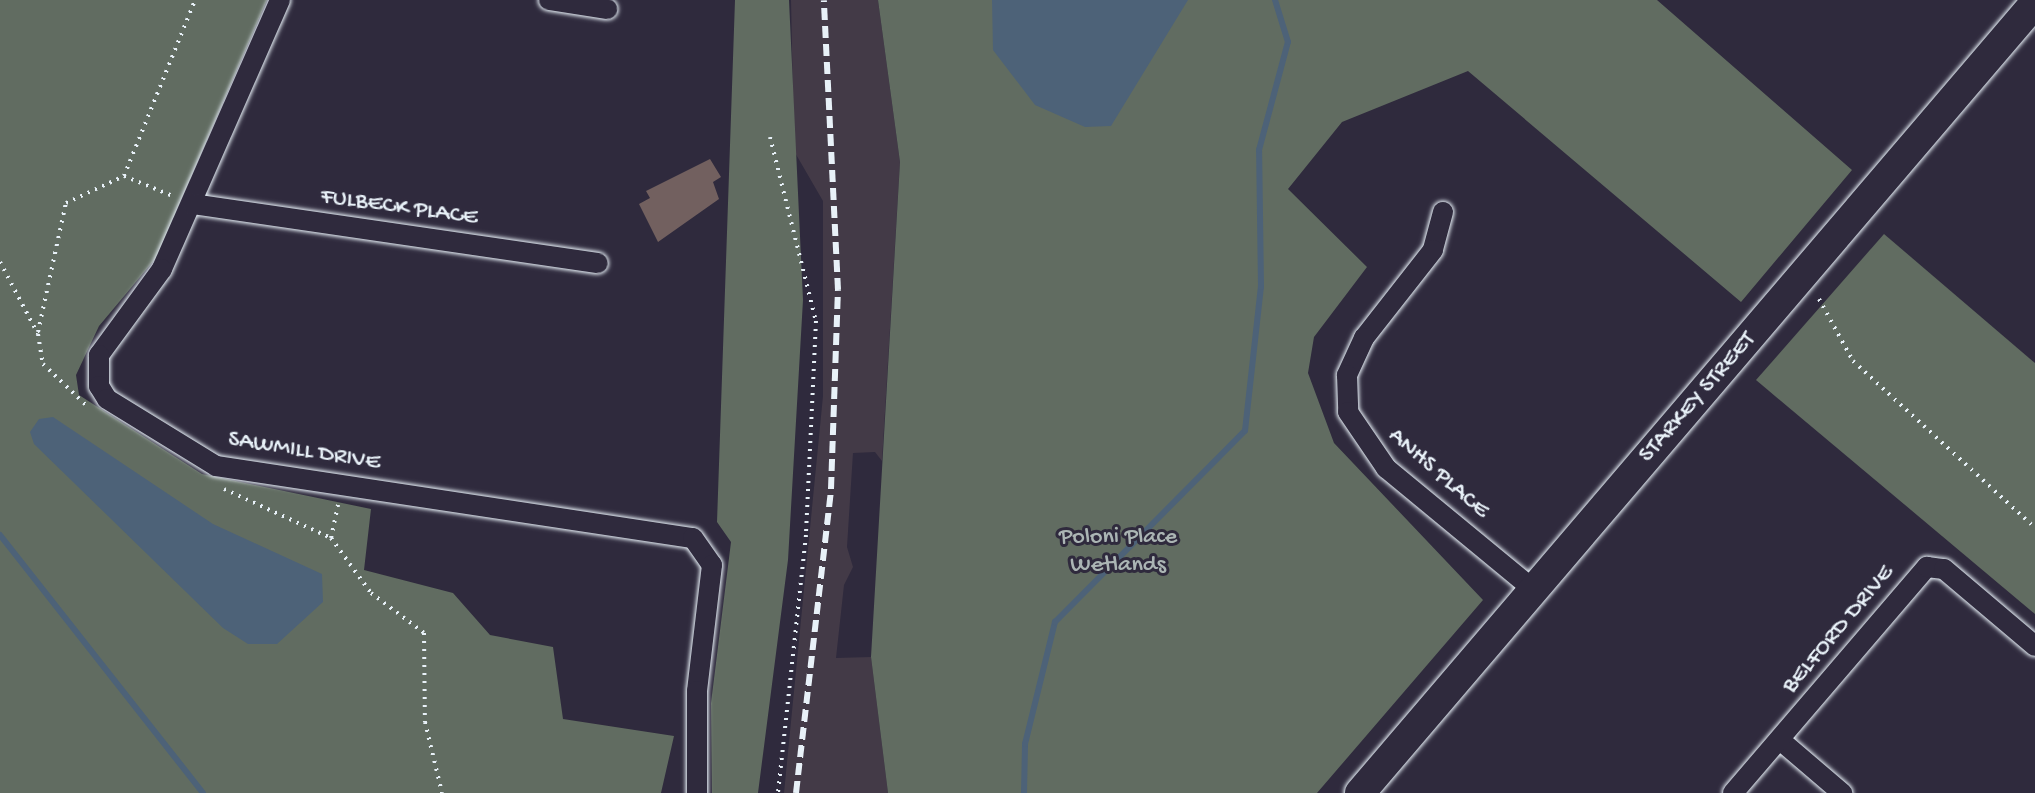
<!DOCTYPE html>
<style>
body{margin:0}
#map{position:relative;width:2035px;height:793px;overflow:hidden;background:#2f2a3d;font-family:"Gochi Hand",sans-serif}
div>[style]{position:absolute}
.built>*{inset:0;background:#433a47}
.green>*{inset:0;background:#616c61}
.water>*{inset:0;background:#4d6278}
.stream>*{height:6px;margin:-3px;padding:0 3px;transform-origin:3px;border-radius:3px;background:#4d6278}
.building>*{inset:0;background:#72605f}
.path>*{height:4px;margin-top:-2px;transform-origin:0;background:repeating-linear-gradient(90deg,#e8f1f8 0 2px,transparent 0 8px)}
.roads{filter:drop-shadow(0 0 2px #e8f1f8) drop-shadow(0 0 2px #e8f1f8)}
.street>*{height:20px;margin:-10px;padding:0 10px;transform-origin:10px;border-radius:10px;background:#2f2a3d}
.secondary>*{height:30px;margin:-15px;padding:0 15px;transform-origin:15px;border-radius:15px;background:#2f2a3d}
.rail>*{height:6px;margin-top:-3px;transform-origin:0;background:repeating-linear-gradient(90deg,#e8f1f8 0 12px,transparent 0 18px)}
span{translate:-50% -50%;white-space:nowrap;text-align:center;line-height:1.15;-webkit-text-stroke:6px #2f2a3d;paint-order:stroke}
.street-label{font-size:24px;color:#e8f1f8}
.park-label{font-size:24px;color:#abb5b4}
</style>
<div id="map">
<div class="built">
<div style="clip-path:polygon(791px 0,878px 0,900px 162px,882px 461px,875px 452px,853px 453px,847px 547px,853px 567px,844px 585px,836px 658px,871px 657px,888px 793px,784px 793px,823px 396px,823px 201px,794px 151px)"></div>
</div>
<div class="green">
<div style="clip-path:polygon(0 0,267px 0,156px 258px,99px 326px,76px 375px,79px 395px,202px 474px,371px 509px,364px 570px,453px 593px,490px 635px,553px 647px,563px 719px,674px 736px,661px 793px,0 793px)"></div>
<div style="clip-path:polygon(735px 0,789px 0,803px 300px,788px 560px,758px 793px,712px 793px,711px 703px,731px 542px,717px 522px)"></div>
<div style="clip-path:polygon(878px 0,1657px 0,1852px 170px,1741px 302px,1468px 71px,1342px 122px,1288px 189px,1367px 267px,1314px 337px,1308px 373px,1334px 443px,1483px 600px,1317px 793px,888px 793px,871px 657px,900px 162px)"></div>
<div style="clip-path:polygon(1884px 234px,2035px 363px,2035px 614px,1756px 380px)"></div>
</div>
<div class="water">
<div style="clip-path:polygon(992px 0,1188px 0,1111px 126px,1085px 127px,1035px 105px,993px 50px)"></div>
<div style="clip-path:polygon(53px 417px,213px 524px,322px 574px,323px 602px,277px 644px,248px 644px,223px 628px,34px 444px,30px 432px,39px 419px)"></div>
</div>
<div class="stream">
<div style="left:0;top:535px;width:328px;rotate:51.8deg"></div>
<div style="left:1024px;top:793px;width:49px;rotate:-88.8deg"></div>
<div style="left:1025px;top:744px;width:126px;rotate:-76.2deg"></div>
<div style="left:1055px;top:622px;width:269px;rotate:-45.2deg"></div>
<div style="left:1245px;top:431px;width:145px;rotate:-83.7deg"></div>
<div style="left:1261px;top:287px;width:137px;rotate:-90.8deg"></div>
<div style="left:1259px;top:150px;width:112px;rotate:-75deg"></div>
<div style="left:1288px;top:42px;width:44px;rotate:-107.2deg"></div>
</div>
<div class="building">
<div style="clip-path:polygon(710px 159px,721px 177px,713px 182px,719px 199px,658px 242px,639px 204px,650px 198px,646px 191px)"></div>
</div>
<div class="path">
<div style="left:770px;top:137px;width:190px;rotate:76deg"></div>
<div style="left:816px;top:321px;width:214px;rotate:92.7deg"></div>
<div style="left:806px;top:535px;width:260px;rotate:96.2deg"></div>
<div style="left:124px;top:176px;width:53px;rotate:22.2deg"></div>
<div style="left:0;top:262px;width:81px;rotate:62.2deg"></div>
<div style="left:38px;top:334px;width:30px;rotate:81deg"></div>
<div style="left:43px;top:364px;width:61px;rotate:43.7deg"></div>
<div style="left:1819px;top:299px;width:71px;rotate:61.3deg"></div>
<div style="left:1853px;top:361px;width:247px;rotate:42.5deg"></div>
<div style="left:38px;top:332px;width:132px;rotate:-77.8deg"></div>
<div style="left:66px;top:203px;width:64px;rotate:-25deg"></div>
<div style="left:124px;top:176px;width:190px;rotate:-68deg"></div>
<div style="left:224px;top:489px;width:118px;rotate:24.6deg"></div>
<div style="left:331px;top:538px;width:68px;rotate:54deg"></div>
<div style="left:371px;top:593px;width:66px;rotate:37deg"></div>
<div style="left:424px;top:633px;width:89px;rotate:89.4deg"></div>
<div style="left:425px;top:722px;width:73px;rotate:76.5deg"></div>
<div style="left:331px;top:538px;width:34px;rotate:-78deg"></div>
</div>
<div class="roads">
<div class="street">
<div style="left:280px;top:0;width:294px;rotate:113.7deg"></div>
<div style="left:162px;top:269px;width:107px;rotate:126.2deg"></div>
<div style="left:99px;top:355px;width:31px;rotate:90deg"></div>
<div style="left:99px;top:386px;width:15px;rotate:58deg"></div>
<div style="left:107px;top:399px;width:128px;rotate:31.6deg"></div>
<div style="left:216px;top:466px;width:482px;rotate:8.6deg"></div>
<div style="left:693px;top:538px;width:33px;rotate:55deg"></div>
<div style="left:712px;top:565px;width:127px;rotate:96.8deg"></div>
<div style="left:697px;top:691px;width:102px;rotate:90deg"></div>
<div style="left:549px;top:0;width:59px;rotate:8.8deg"></div>
<div style="left:193px;top:204px;width:409px;rotate:8.3deg"></div>
<div style="left:1443px;top:212px;width:39px;rotate:105deg"></div>
<div style="left:1433px;top:250px;width:112px;rotate:128.1deg"></div>
<div style="left:1364px;top:338px;width:41px;rotate:114.7deg"></div>
<div style="left:1347px;top:375px;width:37px;rotate:88deg"></div>
<div style="left:1348px;top:412px;width:68px;rotate:55.8deg"></div>
<div style="left:1386px;top:468px;width:192px;rotate:39.5deg"></div>
<div style="left:1780px;top:740px;width:82px;rotate:40.5deg"></div>
<div style="left:1733px;top:793px;width:298px;rotate:-49.4deg"></div>
<div style="left:1927px;top:567px;width:17px;rotate:7deg"></div>
<div style="left:1944px;top:569px;width:119px;rotate:40.2deg"></div>
</div>
<div class="secondary">
<div style="left:1360px;top:793px;width:1039px;rotate:-49.49deg"></div>
</div>
</div>
<div class="rail">
<div style="left:796px;top:793px;width:306px;rotate:-83.4deg"></div>
<div style="left:831px;top:489px;width:199px;rotate:-88deg"></div>
<div style="left:838px;top:290px;width:290px;rotate:-92.8deg"></div>
</div>
<div class="street-label">
<span style="left:399px;top:208px;rotate:8deg">FULBECK PLACE</span>
<span style="left:1698px;top:398px;rotate:-49deg">STARKEY STREET</span>
<span style="left:304px;top:452px;rotate:9deg">SAWMILL DRIVE</span>
<span style="left:1438px;top:474px;rotate:41deg">ANHS PLACE</span>
<span style="left:1839px;top:630px;rotate:-50deg">BELFORD DRIVE</span>
</div>
<div class="park-label">
<span style="left:1118px;top:552px">Poloni Place<br>Wetlands</span>
</div>
</div>
